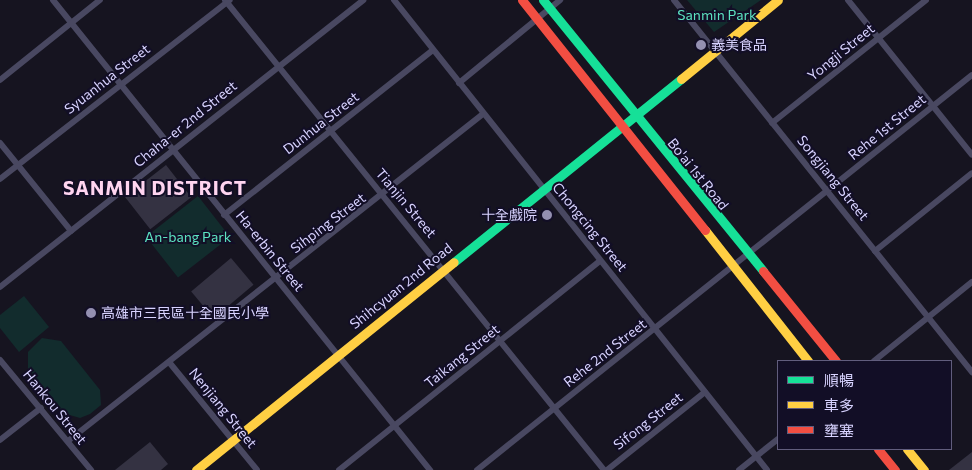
<!DOCTYPE html>
<meta charset="utf-8">
<style>
body{margin:0}
#map{position:relative;width:972px;height:470px;overflow:hidden;background:#161420;font-family:Commissioner,"Noto Sans TC",sans-serif}
div>[style]{position:absolute}
.green>*{inset:0;background:#122c2d;transform-origin:0 0}
.building>*{inset:0;background:#343242;transform-origin:0 0}
.street>*{height:6px;margin:-3px;padding:0 3px;transform-origin:3px;border-radius:3px;background:#494861}
.fast>*{height:9px;margin:-4.5px;padding:0 4.5px;transform-origin:4.5px;border-radius:4.5px;background:#16e098}
.slow>*{height:9px;margin:-4.5px;padding:0 4.5px;transform-origin:4.5px;border-radius:4.5px;background:#ffcf43}
.jam>*{height:9px;margin:-4.5px;padding:0 4.5px;transform-origin:4.5px;border-radius:4.5px;background:#f24e42}
.dots>*{width:14px;height:14px;translate:-50% -50%;box-sizing:border-box;border:2px solid #120e26;border-radius:50%}
span{translate:-50% -50%;white-space:nowrap;text-align:center;line-height:1.15;-webkit-text-stroke:4px #120e26;paint-order:stroke}
.park-label{font-size:14px;color:#5ce3c1}
.poi-label{font-size:14px;color:#d8d3ff}
.left{translate:0 -50%;text-align:left}
.right{translate:-100% -50%;text-align:right}
.street-label{font-size:14px;color:#d8d3ff}
.district-label{font-size:19px;color:#ffd5f0;font-weight:700;letter-spacing:1px}
.legend{position:absolute;left:777px;top:360px;width:175px;height:90px;box-sizing:border-box;background:#120e26;border:1px solid #615d7d;margin:0;padding:6px 9px;list-style:none;font-size:15px;color:#d8d3ff}
.legend li{display:flex;align-items:center;gap:10px;height:25px}
.legend b{width:25px;border:1px solid #615d7d}
</style>
<div id="map">
<div class="green">
<div style="clip-path:polygon(687px 0,761px 0,714px 32px)"></div>
<div style="left:198px;top:196px;width:52px;height:66px;rotate:52deg"></div>
<div style="clip-path:polygon(24px 296px,49px 327px,19px 352px,0 328px,0 315px)"></div>
<div style="clip-path:polygon(42px 338px,61px 341px,100px 390px,101px 405px,90px 414px,80px 418px,63px 413px,28px 368px,28px 352px)"></div>
</div>
<div class="building">
<div style="left:166px;top:165px;width:41px;height:52px;rotate:52deg"></div>
<div style="left:231px;top:258px;width:35px;height:52px;rotate:50deg"></div>
<div style="clip-path:polygon(150px 442px,168px 464px,161px 470px,115px 470px)"></div>
<div style="clip-path:polygon(972px 452px,972px 470px,949px 470px)"></div>
</div>
<div class="street">
<div style="left:53px;top:0;width:603px;rotate:51.27deg"></div>
<div style="left:225px;top:0;width:604px;rotate:51.12deg"></div>
<div style="left:394px;top:0;width:600px;rotate:51.56deg"></div>
<div style="left:674px;top:0;width:477px;rotate:51.3deg"></div>
<div style="left:848px;top:0;width:198px;rotate:51.3deg"></div>
<div style="left:0;top:80px;width:128px;rotate:-38.7deg"></div>
<div style="left:459px;top:83px;width:131px;rotate:-39.4deg"></div>
<div style="left:772px;top:123px;width:197px;rotate:-38.6deg"></div>
<div style="left:0;top:143px;width:113px;rotate:51.1deg"></div>
<div style="left:0;top:179px;width:291px;rotate:-37.9deg"></div>
<div style="left:224px;top:215px;width:266px;rotate:-38.3deg"></div>
<div style="left:875px;top:251px;width:124px;rotate:-38.8deg"></div>
<div style="left:0;top:287px;width:463px;rotate:-38.3deg"></div>
<div style="left:0;top:360px;width:143px;rotate:50.4deg"></div>
<div style="left:874px;top:361px;width:126px;rotate:-38.9deg"></div>
<div style="left:169px;top:362px;width:139px;rotate:50.8deg"></div>
<div style="left:0;top:440px;width:52px;rotate:-38deg"></div>
<div style="left:68px;top:441px;width:528px;rotate:-38.24deg"></div>
<div style="left:339px;top:470px;width:334px;rotate:-38.7deg"></div>
<div style="left:477px;top:470px;width:633px;rotate:-38.59deg"></div>
<div style="left:607px;top:470px;width:125px;rotate:-38.5deg"></div>
<div style="left:739px;top:470px;width:50px;rotate:-38.5deg"></div>
</div>
<div class="fast">
<div style="left:543px;top:0;width:349px;rotate:50.9deg"></div>
<div style="left:454px;top:262px;width:292px;rotate:-38.9deg"></div>
</div>
<div class="slow">
<div style="left:681px;top:79px;width:125px;rotate:-39.2deg"></div>
<div style="left:705px;top:230px;width:167px;rotate:51.8deg"></div>
<div style="left:907px;top:449px;width:27px;rotate:51deg"></div>
<div style="left:196px;top:470px;width:331px;rotate:-38.9deg"></div>
</div>
<div class="jam">
<div style="left:522px;top:0;width:294px;rotate:51.5deg"></div>
<div style="left:763px;top:271px;width:116px;rotate:51deg"></div>
<div style="left:878px;top:449px;width:27px;rotate:51deg"></div>
</div>
<div class="dots">
<div style="left:701px;top:45px;background:#9490b1"></div>
<div style="left:547px;top:215px;background:#9490b1"></div>
<div style="left:91px;top:313px;background:#9490b1"></div>
</div>
<div class="park-label">
<span style="left:717px;top:15px">Sanmin Park</span>
<span style="left:188px;top:237px">An-bang Park</span>
</div>
<div class="poi-label">
<span class="left" style="left:711px;top:45px">義美食品</span>
<span class="right" style="left:537px;top:215px">十全戲院</span>
<span class="left" style="left:101px;top:313px">高雄市三民區十全國民小學</span>
</div>
<div class="street-label">
<span style="left:841px;top:52px;rotate:-39deg">Yongji Street</span>
<span style="left:107px;top:79px;rotate:-38deg">Syuanhua Street</span>
<span style="left:321px;top:123px;rotate:-38deg">Dunhua Street</span>
<span style="left:185px;top:124px;rotate:-39deg">Chaha-er 2nd Street</span>
<span style="left:887px;top:127px;rotate:-39deg">Rehe 1st Street</span>
<span style="left:698px;top:174px;rotate:51deg">Bo'ai 1st Road</span>
<span style="left:833px;top:178px;rotate:51deg">Songjiang Street</span>
<span style="left:406px;top:203px;rotate:50deg">Tianjin Street</span>
<span style="left:328px;top:223px;rotate:-37deg">Sihping Street</span>
<span style="left:590px;top:227px;rotate:51deg">Chongcing Street</span>
<span style="left:270px;top:251px;rotate:51deg">Ha-erbin Street</span>
<span style="left:401px;top:286px;rotate:-39deg">Shihcyuan 2nd Road</span>
<span style="left:605px;top:353px;rotate:-38deg">Rehe 2nd Street</span>
<span style="left:462px;top:356px;rotate:-39deg">Taikang Street</span>
<span style="left:55px;top:407px;rotate:51deg">Hankou Street</span>
<span style="left:223px;top:408px;rotate:51deg">Nenjiang Street</span>
<span style="left:648px;top:421px;rotate:-38deg">Sifong Street</span>
</div>
<div class="district-label">
<span style="left:155px;top:188px">SANMIN DISTRICT</span>
</div>
<ul class="legend">
<li><b style="height:6px;background:#16e098"></b>順暢</li>
<li><b style="height:6px;background:#ffcf43"></b>車多</li>
<li><b style="height:6px;background:#f24e42"></b>壅塞</li>
</ul>
</div>
